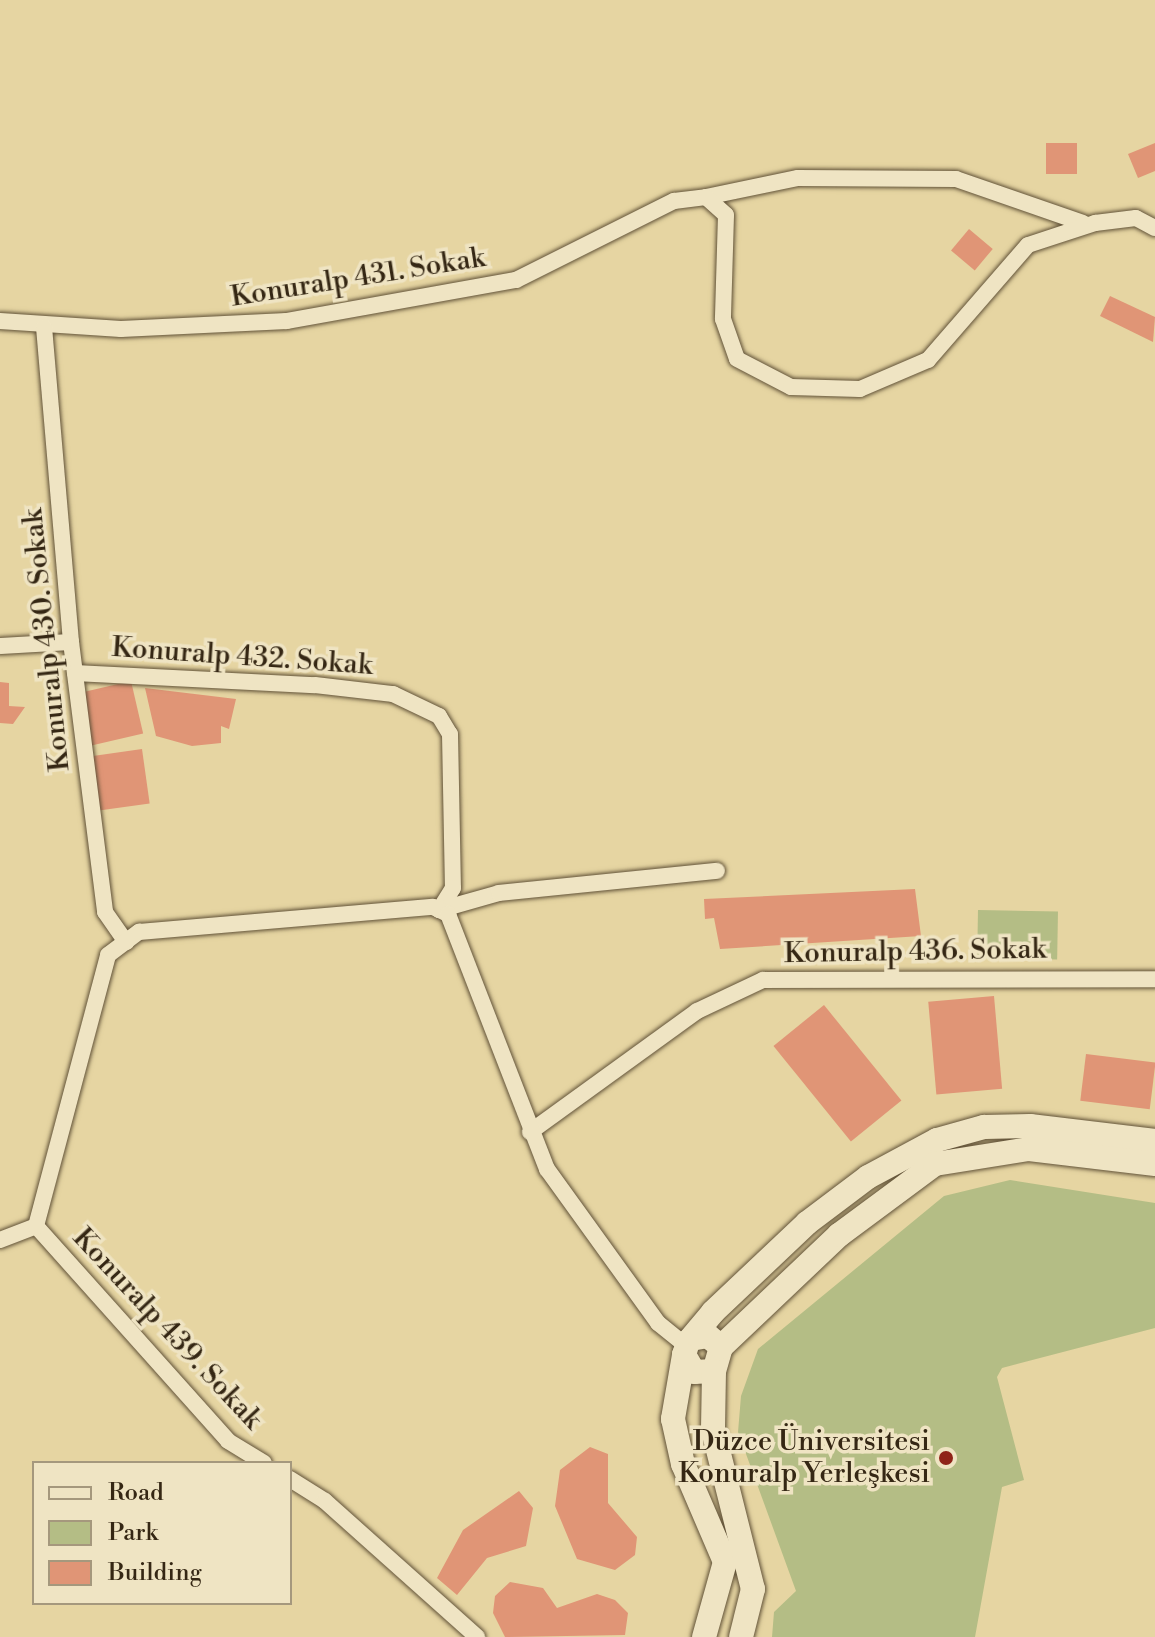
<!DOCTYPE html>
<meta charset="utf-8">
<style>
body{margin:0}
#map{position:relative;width:1155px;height:1637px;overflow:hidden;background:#e6d5a2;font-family:"Libre Bodoni",serif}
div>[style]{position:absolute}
.green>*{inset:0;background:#b4bd85;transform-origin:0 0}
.building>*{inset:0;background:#e09576;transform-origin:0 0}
.roads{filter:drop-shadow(0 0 2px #615238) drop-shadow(0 0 2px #615238)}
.minor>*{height:16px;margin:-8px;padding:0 8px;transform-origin:8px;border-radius:8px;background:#efe4c3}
.secondary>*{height:24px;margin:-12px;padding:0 12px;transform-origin:12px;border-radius:12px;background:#efe4c3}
.dots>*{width:22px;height:22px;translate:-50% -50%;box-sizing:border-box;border:4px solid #efe4c3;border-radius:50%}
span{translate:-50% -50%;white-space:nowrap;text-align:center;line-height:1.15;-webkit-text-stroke:7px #efe4c3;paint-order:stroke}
.street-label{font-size:28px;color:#352714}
.poi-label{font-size:28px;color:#352714}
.right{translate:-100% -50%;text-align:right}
.legend{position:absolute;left:32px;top:1461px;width:260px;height:144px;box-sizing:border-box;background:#efe4c3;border:2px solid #a5987d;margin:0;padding:10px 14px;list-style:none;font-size:24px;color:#352714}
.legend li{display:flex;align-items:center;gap:16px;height:40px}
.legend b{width:40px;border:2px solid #a5987d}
</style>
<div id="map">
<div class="green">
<div style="left:978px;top:910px;width:80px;height:48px;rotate:1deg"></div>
<div style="clip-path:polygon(1010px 1180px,1155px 1203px,1155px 1328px,1002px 1368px,997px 1377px,1024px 1480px,1002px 1487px,975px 1637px,772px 1637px,774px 1612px,796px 1591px,738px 1432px,741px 1396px,758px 1349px,944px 1196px)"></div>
</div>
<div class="building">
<div style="left:1046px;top:143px;width:31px;height:31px"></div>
<div style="clip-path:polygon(1155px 143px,1155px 171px,1138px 178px,1128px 154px)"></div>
<div style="left:969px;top:229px;width:31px;height:28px;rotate:40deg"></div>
<div style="clip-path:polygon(1110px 296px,1155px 317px,1153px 342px,1100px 316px)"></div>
<div style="left:131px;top:681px;width:54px;height:63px;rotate:77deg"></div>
<div style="clip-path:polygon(0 682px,9px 683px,9px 706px,25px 707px,13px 724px,0 723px)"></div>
<div style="clip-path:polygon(145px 688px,236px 699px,229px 729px,221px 726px,221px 743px,192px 746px,156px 736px)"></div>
<div style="left:142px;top:749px;width:55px;height:53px;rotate:82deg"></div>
<div style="clip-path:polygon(915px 889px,921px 936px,720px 949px,714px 918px,705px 919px,704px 899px)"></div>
<div style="left:994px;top:996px;width:93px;height:66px;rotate:85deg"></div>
<div style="left:824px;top:1005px;width:123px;height:65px;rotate:51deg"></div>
<div style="left:1086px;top:1054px;width:70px;height:47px;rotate:7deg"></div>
<div style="clip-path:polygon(590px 1447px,608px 1454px,608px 1503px,637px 1537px,635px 1555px,615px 1570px,577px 1559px,555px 1506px,560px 1470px)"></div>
<div style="clip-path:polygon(519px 1491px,533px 1508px,526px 1546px,487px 1558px,457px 1595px,437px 1578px,463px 1530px)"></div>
<div style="clip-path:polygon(510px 1582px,543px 1588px,557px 1608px,597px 1594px,615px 1600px,628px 1613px,625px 1635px,505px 1637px,493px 1613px,495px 1596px)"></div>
</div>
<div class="roads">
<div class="minor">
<div style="left:706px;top:197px;width:94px;rotate:-11.7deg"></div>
<div style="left:798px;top:178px;width:158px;rotate:0.4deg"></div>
<div style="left:956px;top:179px;width:134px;rotate:19.1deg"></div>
<div style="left:0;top:321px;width:121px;rotate:3.8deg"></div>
<div style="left:121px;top:329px;width:166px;rotate:-2.8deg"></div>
<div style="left:287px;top:321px;width:233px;rotate:-10.2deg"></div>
<div style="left:516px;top:280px;width:177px;rotate:-26.6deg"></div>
<div style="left:674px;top:201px;width:32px;rotate:-7deg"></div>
<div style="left:706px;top:197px;width:27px;rotate:42deg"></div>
<div style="left:726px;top:215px;width:104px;rotate:91.7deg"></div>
<div style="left:723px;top:319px;width:42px;rotate:70.7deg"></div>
<div style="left:737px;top:359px;width:61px;rotate:27.4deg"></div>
<div style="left:791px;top:387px;width:69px;rotate:1.7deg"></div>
<div style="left:860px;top:389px;width:74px;rotate:-23.1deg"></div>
<div style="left:928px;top:360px;width:152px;rotate:-49deg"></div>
<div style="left:1028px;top:245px;width:71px;rotate:-18.2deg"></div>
<div style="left:1095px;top:223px;width:41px;rotate:-7deg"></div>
<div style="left:1136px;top:218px;width:21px;rotate:28deg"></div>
<div style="left:44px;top:327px;width:316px;rotate:85.1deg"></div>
<div style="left:71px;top:642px;width:272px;rotate:82.8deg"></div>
<div style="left:105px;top:912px;width:37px;rotate:55deg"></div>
<div style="left:0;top:646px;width:71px;rotate:-3.2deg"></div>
<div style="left:75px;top:673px;width:240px;rotate:2.9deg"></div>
<div style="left:315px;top:685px;width:79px;rotate:6.6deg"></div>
<div style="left:393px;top:694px;width:51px;rotate:25.6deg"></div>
<div style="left:439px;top:716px;width:21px;rotate:59deg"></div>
<div style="left:450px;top:734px;width:154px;rotate:88.9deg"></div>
<div style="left:453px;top:888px;width:26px;rotate:122deg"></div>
<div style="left:439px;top:910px;width:62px;rotate:-15.8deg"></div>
<div style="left:499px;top:893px;width:219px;rotate:-5.8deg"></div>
<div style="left:530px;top:1132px;width:206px;rotate:-35.9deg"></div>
<div style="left:697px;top:1011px;width:73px;rotate:-25.2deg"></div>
<div style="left:763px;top:980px;width:392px;rotate:-0.1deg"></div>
<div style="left:36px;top:1226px;width:288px;rotate:48.2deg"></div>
<div style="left:228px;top:1441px;width:42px;rotate:31.4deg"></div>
<div style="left:0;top:1240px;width:39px;rotate:-21deg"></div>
<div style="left:36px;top:1226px;width:280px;rotate:-75.1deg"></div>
<div style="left:108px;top:955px;width:39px;rotate:-37deg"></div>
<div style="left:139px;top:932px;width:295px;rotate:-4.9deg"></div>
<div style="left:433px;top:907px;width:17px;rotate:25deg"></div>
<div style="left:448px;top:914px;width:274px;rotate:68.8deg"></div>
<div style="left:547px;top:1169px;width:190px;rotate:54.2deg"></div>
<div style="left:658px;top:1323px;width:36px;rotate:39deg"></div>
<div style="left:290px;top:1479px;width:41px;rotate:32.2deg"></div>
<div style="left:325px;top:1501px;width:204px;rotate:41.8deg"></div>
</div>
<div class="secondary">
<div style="left:691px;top:1339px;width:17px;rotate:-10deg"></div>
<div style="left:708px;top:1336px;width:17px;rotate:40deg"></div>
<div style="left:721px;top:1347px;width:25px;rotate:106deg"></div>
<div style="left:714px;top:1371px;width:20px;rotate:177deg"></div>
<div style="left:694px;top:1372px;width:20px;rotate:-120deg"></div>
<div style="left:684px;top:1355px;width:14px;rotate:-73deg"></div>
<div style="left:688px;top:1342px;width:39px;rotate:-50deg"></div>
<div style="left:713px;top:1312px;width:129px;rotate:-43.4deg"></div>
<div style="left:807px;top:1223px;width:76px;rotate:-37deg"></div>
<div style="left:868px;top:1177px;width:78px;rotate:-28.2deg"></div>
<div style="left:937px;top:1140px;width:49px;rotate:-15.5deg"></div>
<div style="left:984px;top:1127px;width:46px;rotate:-1.2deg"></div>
<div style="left:1030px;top:1126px;width:126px;rotate:6.8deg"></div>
<div style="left:721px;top:1347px;width:163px;rotate:-43.5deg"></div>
<div style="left:839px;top:1235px;width:119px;rotate:-36.5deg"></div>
<div style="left:935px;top:1164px;width:95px;rotate:-9.1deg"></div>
<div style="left:1029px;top:1149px;width:127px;rotate:6.8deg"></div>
<div style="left:684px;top:1355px;width:65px;rotate:99.8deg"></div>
<div style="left:673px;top:1419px;width:46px;rotate:77.5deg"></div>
<div style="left:683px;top:1464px;width:107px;rotate:66.8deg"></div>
<div style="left:725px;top:1562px;width:78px;rotate:105.6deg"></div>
<div style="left:714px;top:1371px;width:59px;rotate:91deg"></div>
<div style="left:713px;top:1430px;width:164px;rotate:75.9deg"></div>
<div style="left:753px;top:1589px;width:49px;rotate:104deg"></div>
</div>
</div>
<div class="dots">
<div style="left:946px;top:1458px;background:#8f2418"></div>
</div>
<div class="street-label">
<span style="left:358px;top:278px;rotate:-9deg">Konuralp 431. Sokak</span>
<span style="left:47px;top:640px;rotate:-96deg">Konuralp 430. Sokak</span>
<span style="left:242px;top:657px;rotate:4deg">Konuralp 432. Sokak</span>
<span style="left:915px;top:952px;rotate:-1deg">Konuralp 436. Sokak</span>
<span style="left:167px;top:1329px;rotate:47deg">Konuralp 439. Sokak</span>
</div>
<div class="poi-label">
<span class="right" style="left:930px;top:1458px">Düzce Üniversitesi<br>Konuralp Yerleşkesi</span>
</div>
<ul class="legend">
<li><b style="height:10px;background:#efe4c3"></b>Road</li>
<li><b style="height:22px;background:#b4bd85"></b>Park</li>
<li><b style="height:22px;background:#e09576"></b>Building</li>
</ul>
</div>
